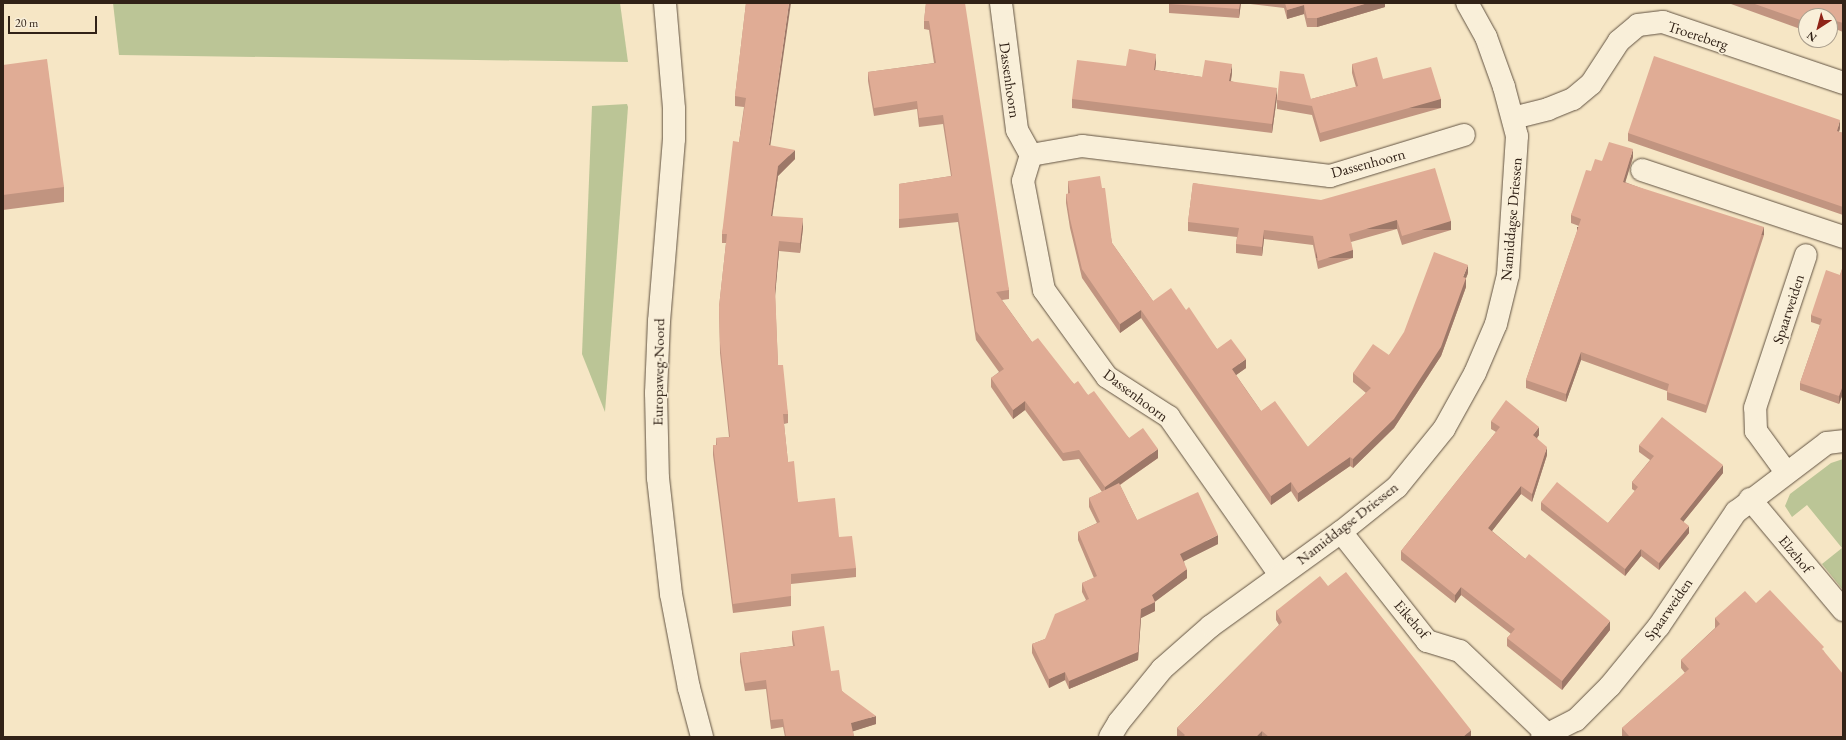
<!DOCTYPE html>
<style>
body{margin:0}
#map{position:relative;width:1846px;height:740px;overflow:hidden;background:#f6e6c5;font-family:"EB Garamond",serif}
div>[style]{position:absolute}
.green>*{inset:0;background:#bbc596}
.roads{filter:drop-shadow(0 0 1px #625342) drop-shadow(0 0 1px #625342)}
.street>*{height:22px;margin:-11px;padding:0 11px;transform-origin:11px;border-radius:11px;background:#f9efd9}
.secondary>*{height:22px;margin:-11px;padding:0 11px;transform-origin:11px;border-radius:11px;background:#f9efd9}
.wall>*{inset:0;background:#c19480}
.shaded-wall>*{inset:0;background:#9d7868;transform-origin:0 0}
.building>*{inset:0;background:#e0ac95}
span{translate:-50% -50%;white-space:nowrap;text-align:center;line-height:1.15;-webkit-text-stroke:3px #f9efd9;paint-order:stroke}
.street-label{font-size:15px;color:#312217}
.frame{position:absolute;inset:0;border:4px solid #312217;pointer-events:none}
.north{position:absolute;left:1798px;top:8px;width:40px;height:40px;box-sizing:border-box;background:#f9efd9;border:1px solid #a99d8b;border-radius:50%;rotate:216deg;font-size:11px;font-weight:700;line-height:16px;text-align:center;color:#312217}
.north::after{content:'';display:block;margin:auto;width:14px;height:18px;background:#8f2418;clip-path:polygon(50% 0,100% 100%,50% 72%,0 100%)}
.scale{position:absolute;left:8px;top:16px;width:89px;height:18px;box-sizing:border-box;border:2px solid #312217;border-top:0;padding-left:5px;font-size:12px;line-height:14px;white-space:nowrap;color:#312217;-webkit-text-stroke:3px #f9efd9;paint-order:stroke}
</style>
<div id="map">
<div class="green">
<div style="clip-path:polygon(113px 3px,620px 3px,628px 62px,119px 55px)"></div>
<div style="clip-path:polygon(627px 104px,628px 107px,605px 412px,582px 354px,592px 106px)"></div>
<div style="clip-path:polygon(1843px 459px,1843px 590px,1822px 564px,1842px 548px,1807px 505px,1792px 517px,1785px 506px,1790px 494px,1831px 463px)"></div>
</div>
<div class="roads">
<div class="street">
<div style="left:1001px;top:3px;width:128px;rotate:82.8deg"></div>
<div style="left:1017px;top:130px;width:29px;rotate:61deg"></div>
<div style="left:1031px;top:155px;width:27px;rotate:107deg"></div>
<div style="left:1023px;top:181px;width:111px;rotate:79.1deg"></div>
<div style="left:1044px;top:290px;width:107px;rotate:54.1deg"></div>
<div style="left:1107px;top:377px;width:74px;rotate:32.8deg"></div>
<div style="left:1169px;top:417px;width:193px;rotate:54.9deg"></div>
<div style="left:1513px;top:118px;width:36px;rotate:-14deg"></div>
<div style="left:1548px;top:109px;width:27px;rotate:-22deg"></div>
<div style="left:1573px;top:99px;width:23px;rotate:-40deg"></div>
<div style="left:1591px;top:84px;width:51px;rotate:-56.9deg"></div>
<div style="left:1619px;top:41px;width:25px;rotate:-40deg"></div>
<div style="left:1638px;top:25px;width:25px;rotate:-7deg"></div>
<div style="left:1663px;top:22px;width:190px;rotate:18.7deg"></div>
<div style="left:1031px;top:155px;width:52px;rotate:-10deg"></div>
<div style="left:1082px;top:146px;width:250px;rotate:6.9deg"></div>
<div style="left:1330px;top:176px;width:140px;rotate:-17deg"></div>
<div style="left:1642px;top:170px;width:212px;rotate:18.4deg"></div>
<div style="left:1786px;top:472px;width:51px;rotate:-126.2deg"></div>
<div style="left:1756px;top:431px;width:23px;rotate:-92deg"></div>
<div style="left:1755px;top:408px;width:161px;rotate:-71.6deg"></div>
<div style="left:1750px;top:499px;width:145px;rotate:50deg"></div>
<div style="left:1341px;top:532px;width:139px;rotate:51.7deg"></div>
<div style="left:1427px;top:641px;width:34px;rotate:17deg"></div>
<div style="left:1460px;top:651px;width:124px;rotate:43.7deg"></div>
<div style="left:1110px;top:737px;width:17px;rotate:-59deg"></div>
<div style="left:1119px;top:722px;width:68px;rotate:-50.9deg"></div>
<div style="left:1162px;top:669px;width:65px;rotate:-41.3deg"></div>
<div style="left:1211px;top:626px;width:160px;rotate:-35.9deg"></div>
<div style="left:1341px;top:532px;width:72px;rotate:-38.8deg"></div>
<div style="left:1397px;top:487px;width:75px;rotate:-51deg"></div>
<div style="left:1444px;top:429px;width:64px;rotate:-61deg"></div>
<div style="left:1475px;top:373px;width:53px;rotate:-66.8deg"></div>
<div style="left:1496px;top:324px;width:50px;rotate:-76.2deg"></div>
<div style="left:1508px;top:275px;width:139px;rotate:-86.3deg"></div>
<div style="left:1517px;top:136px;width:51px;rotate:-104.9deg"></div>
<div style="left:1504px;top:87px;width:53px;rotate:-109.8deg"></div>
<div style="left:1486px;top:37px;width:39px;rotate:-119deg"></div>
<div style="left:1542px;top:737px;width:38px;rotate:-27deg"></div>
<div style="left:1576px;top:720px;width:48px;rotate:-45deg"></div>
<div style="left:1610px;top:686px;width:77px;rotate:-50.8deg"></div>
<div style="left:1659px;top:626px;width:138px;rotate:-56deg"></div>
<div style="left:1736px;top:512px;width:114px;rotate:-37.2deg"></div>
<div style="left:1827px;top:443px;width:16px;rotate:-7deg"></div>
</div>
<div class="secondary">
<div style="left:665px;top:3px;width:106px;rotate:85.1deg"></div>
<div style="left:674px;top:109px;width:30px;rotate:90deg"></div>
<div style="left:674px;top:139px;width:183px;rotate:94.7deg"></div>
<div style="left:659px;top:321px;width:72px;rotate:92.4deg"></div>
<div style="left:656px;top:393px;width:85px;rotate:88.7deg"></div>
<div style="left:658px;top:478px;width:117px;rotate:83.6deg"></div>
<div style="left:671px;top:594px;width:96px;rotate:79.2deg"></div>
<div style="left:689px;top:688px;width:51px;rotate:75.1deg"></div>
</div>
</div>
<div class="wall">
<div style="clip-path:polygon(746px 3px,770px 146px,795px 159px,778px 176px,772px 216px,803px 228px,800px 253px,779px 251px,775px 295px,778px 365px,788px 414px,788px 423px,784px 424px,788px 462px,798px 502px,839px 537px,856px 568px,856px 577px,791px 584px,791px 606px,733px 613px,713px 455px,713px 445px,716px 445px,716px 438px,729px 437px,720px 353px,719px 307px,726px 243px,722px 243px,722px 234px,739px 142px,744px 107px,735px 106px,735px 96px)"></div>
<div style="clip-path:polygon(926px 3px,1009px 290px,1009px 299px,1002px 300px,1032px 342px,1074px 384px,1088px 395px,1129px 438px,1158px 458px,1120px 485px,1137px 520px,1218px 544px,1184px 561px,1187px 578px,1155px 601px,1155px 611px,1141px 618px,1138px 660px,1069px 689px,1065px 680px,1049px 688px,1032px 653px,1032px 644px,1045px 639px,1086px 600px,1082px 592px,1082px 583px,1094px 578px,1078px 540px,1078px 532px,1097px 523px,1089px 507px,1089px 498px,1102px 492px,1079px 459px,1063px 461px,1025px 410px,1013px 419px,991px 387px,991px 378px,999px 372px,976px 340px,958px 222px,899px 228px,899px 184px,951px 176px,943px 124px,919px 127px,917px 109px,874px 116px,868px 81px,868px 72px,934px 63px,929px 30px,924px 29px,924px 21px)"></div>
<div style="clip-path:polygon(1169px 3px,1241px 3px,1239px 18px,1169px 13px)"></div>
<div style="clip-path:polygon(1242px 3px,1385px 3px,1385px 7px,1317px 27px,1307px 27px,1304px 14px,1287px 19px,1284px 8px)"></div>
<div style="clip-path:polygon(1731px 3px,1843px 3px,1843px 32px,1833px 28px,1830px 38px,1830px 16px,1806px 16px,1806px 31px,1731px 4px)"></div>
<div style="clip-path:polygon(1156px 63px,1155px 70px,1202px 77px,1232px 73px,1231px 81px,1277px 97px,1272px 133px,1072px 108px,1072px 99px,1126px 66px)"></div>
<div style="clip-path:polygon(1352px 64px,1383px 79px,1441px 108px,1320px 142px,1312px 115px,1277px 109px,1277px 100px,1311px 99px,1356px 87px,1352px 73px)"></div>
<div style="clip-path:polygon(3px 65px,64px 187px,64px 202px,3px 210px)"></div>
<div style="clip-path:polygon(1840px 128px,1839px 132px,1843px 133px,1843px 215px,1628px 141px,1628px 133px)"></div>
<div style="clip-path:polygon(1633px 157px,1625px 182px,1764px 235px,1706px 413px,1667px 400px,1667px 391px,1581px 360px,1566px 402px,1526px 388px,1526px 380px,1579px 226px,1571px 223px,1571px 215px,1591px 171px,1602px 161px)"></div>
<div style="clip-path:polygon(1068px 181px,1102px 188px,1112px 243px,1153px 301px,1186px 310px,1217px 349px,1246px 368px,1236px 375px,1261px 411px,1308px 447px,1366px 393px,1353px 382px,1353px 373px,1389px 355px,1468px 273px,1466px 278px,1466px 287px,1441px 356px,1394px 428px,1353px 468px,1350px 466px,1298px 502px,1291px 491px,1271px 505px,1141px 318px,1120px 333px,1082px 278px,1070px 228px,1066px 203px,1066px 194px,1068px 194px)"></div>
<div style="clip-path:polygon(1193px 183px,1451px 230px,1402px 245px,1397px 229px,1351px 242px,1353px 258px,1318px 269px,1313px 245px,1264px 239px,1262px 256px,1236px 253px,1236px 244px,1237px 237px,1188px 231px,1188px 222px)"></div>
<div style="clip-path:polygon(1843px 266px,1843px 396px,1842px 396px,1839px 404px,1800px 390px,1800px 383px,1820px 325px,1811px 322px,1811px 315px,1840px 275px)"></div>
<div style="clip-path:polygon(1491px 421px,1539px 435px,1537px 438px,1547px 455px,1532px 502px,1521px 494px,1492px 531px,1610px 630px,1562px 690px,1507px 646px,1507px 638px,1511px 634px,1461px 595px,1455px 603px,1401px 560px,1401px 551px,1496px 432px,1491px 429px)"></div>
<div style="clip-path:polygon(1639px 445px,1723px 473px,1683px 522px,1689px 533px,1659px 570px,1641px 556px,1625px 576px,1541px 510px,1541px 502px,1608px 523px,1635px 491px,1632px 489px,1632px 482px,1650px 460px,1639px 452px)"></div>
<div style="clip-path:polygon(1328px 586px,1471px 737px,1178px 737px,1177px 736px,1177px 728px,1279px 625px,1276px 620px,1276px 611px)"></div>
<div style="clip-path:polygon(1756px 603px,1824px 651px,1843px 737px,1622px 737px,1622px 728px,1685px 673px,1681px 668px,1681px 660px,1715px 628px,1715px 618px)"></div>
<div style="clip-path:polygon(792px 631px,831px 671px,842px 691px,876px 724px,853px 731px,854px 737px,785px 737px,783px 727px,771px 729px,766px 689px,745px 691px,740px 662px,740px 653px,793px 646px,792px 639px)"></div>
</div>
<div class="shaded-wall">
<div style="clip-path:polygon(789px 3px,791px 3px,769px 155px,769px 145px)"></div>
<div style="clip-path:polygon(1240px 3px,1241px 3px,1239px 18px,1239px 9px)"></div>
<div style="clip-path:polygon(1368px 3px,1385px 3px,1385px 7px,1317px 27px,1317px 18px)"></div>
<div style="clip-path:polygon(1304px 5px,1304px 14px,1287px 19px,1287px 10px)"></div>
<div style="clip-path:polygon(1833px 20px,1833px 28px,1830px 38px,1830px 29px)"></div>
<div style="clip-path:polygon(1156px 54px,1156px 63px,1154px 79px,1154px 70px)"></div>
<div style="clip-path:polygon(1232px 64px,1232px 73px,1229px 90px,1229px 81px)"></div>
<div style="clip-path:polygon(1277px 88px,1277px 97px,1272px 133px,1272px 124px)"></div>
<div style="left:1441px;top:99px;width:9px;height:126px;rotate:90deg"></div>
<div style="clip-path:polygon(1840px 120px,1840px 128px,1837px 139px,1837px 131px)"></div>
<div style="clip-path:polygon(1633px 149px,1633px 157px,1623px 190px,1623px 182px)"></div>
<div style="clip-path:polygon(795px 150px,795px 159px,778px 176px,771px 225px,771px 216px,778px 166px)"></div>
<div style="clip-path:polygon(803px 218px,803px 228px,800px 253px,800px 243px)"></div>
<div style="left:1397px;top:220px;width:9px;height:50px;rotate:90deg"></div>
<div style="left:1451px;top:221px;width:9px;height:51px;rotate:90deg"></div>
<div style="left:1764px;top:227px;width:8px;height:187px;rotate:90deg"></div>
<div style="clip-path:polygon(1264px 230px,1264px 239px,1262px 256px,1262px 247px)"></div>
<div style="clip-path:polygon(779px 241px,779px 251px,775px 297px,775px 288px)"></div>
<div style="left:1353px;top:250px;width:8px;height:37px;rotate:90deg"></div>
<div style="clip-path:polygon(1468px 265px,1468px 273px,1463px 286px,1463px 277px)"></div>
<div style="clip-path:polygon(1466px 278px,1466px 287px,1441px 356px,1394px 428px,1353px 468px,1353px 459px)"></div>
<div style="clip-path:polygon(1141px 310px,1141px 318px,1120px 333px,1120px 324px)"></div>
<div style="clip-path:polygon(1581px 352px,1581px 360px,1566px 402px,1566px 394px)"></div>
<div style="clip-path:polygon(1246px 359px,1246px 368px,1232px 378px,1232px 369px)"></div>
<div style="clip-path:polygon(1842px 388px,1842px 396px,1839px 404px,1839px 396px)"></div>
<div style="clip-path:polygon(1025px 401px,1025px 410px,1013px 419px,1013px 410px)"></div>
<div style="clip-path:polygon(1539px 427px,1539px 435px,1533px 443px,1533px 435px)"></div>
<div style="clip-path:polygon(1547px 447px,1547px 455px,1532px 502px,1532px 494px)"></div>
<div style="clip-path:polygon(1158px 449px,1158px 458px,1105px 495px,1105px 487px)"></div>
<div style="clip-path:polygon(1350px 457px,1350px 466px,1298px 502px,1298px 493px)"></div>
<div style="clip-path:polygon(1723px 465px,1723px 473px,1680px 526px,1680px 519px)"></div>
<div style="clip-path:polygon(1291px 482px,1291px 491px,1271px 505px,1271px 496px)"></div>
<div style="clip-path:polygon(1521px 486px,1521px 494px,1488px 536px,1488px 528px)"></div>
<div style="clip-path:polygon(1689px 526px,1689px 533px,1659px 570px,1659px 563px)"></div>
<div style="clip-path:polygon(1218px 535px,1218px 544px,1180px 563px,1180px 554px)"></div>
<div style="clip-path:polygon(1641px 549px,1641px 556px,1625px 576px,1625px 569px)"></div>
<div style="clip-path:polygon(1187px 569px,1187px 578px,1152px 604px,1152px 595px)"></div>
<div style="clip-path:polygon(1461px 587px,1461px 595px,1455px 603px,1455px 595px)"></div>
<div style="clip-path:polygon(1155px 602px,1155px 611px,1141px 618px,1138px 660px,1069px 689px,1069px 681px,1141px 609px)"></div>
<div style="clip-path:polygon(1610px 621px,1610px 630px,1562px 690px,1562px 681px)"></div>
<div style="clip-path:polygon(1065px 672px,1065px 680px,1049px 688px,1049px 679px)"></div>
<div style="clip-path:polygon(876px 716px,876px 724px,851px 732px,851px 723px)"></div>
<div style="clip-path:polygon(1471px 730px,1471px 737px,1463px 737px)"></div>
<div style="clip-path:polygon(1262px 731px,1262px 737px,1256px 737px)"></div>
</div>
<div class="building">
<div style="clip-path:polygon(746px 3px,789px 3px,769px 145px,795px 150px,778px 166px,771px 216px,803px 218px,800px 243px,779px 241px,775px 288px,778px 365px,783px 365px,788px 414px,783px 414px,788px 462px,794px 461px,798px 502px,835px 498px,839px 537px,852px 536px,856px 568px,791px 574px,791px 596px,733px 604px,713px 445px,717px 445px,716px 438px,730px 437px,720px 343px,719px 307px,727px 234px,722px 234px,733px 141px,739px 142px,746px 98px,735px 96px)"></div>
<div style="clip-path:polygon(926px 3px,965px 3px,1009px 290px,996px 292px,1032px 342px,1038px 338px,1074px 384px,1078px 381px,1088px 395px,1094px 391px,1129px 438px,1143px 428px,1158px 449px,1105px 487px,1079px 450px,1063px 453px,1025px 401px,1013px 410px,991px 378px,1004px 369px,976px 331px,958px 213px,899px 219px,899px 184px,952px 176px,943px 115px,919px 118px,917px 101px,874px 108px,868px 72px,936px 63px,929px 21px,924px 21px)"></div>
<div style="clip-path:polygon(1169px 3px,1240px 3px,1239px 9px,1169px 4px)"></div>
<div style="clip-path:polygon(1285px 3px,1368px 3px,1317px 18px,1307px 18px,1304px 5px,1287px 10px)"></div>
<div style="clip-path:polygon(1752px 3px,1843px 3px,1843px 23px,1833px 20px,1830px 29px,1830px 16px,1806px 16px,1806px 22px)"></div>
<div style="clip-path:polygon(1129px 49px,1156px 54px,1154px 70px,1202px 77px,1205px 60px,1232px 64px,1229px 81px,1277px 88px,1272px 124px,1072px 99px,1077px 60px,1126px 66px)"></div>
<div style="clip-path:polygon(1654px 56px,1840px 120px,1837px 131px,1843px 133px,1843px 207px,1628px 133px)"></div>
<div style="clip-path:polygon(1377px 57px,1383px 79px,1431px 67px,1441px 99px,1320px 133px,1312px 106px,1277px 100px,1280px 71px,1304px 74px,1311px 99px,1358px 86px,1352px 64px)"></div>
<div style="clip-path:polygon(47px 59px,64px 187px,3px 195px,3px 65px)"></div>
<div style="clip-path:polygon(1609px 142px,1633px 149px,1623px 182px,1764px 227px,1706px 405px,1667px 392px,1669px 384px,1581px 352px,1566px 394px,1526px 380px,1581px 219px,1571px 215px,1586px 170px,1591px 171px,1595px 159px,1602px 161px)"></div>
<div style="clip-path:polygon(1435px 168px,1451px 221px,1402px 236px,1397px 220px,1349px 234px,1353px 250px,1318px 261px,1313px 236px,1264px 230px,1262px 247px,1236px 244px,1239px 228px,1188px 222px,1193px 183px,1321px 200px)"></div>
<div style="clip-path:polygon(1100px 176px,1102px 188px,1105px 188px,1112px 243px,1153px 301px,1171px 288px,1186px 310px,1189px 307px,1217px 349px,1231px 339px,1246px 359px,1232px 369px,1246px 390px,1261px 411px,1275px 401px,1308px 447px,1371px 388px,1353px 373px,1373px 344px,1389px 355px,1404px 332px,1434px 252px,1468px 265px,1463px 277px,1466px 278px,1441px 347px,1394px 419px,1353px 459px,1350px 457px,1298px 493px,1291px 482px,1271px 496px,1141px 310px,1120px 324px,1082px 269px,1070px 219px,1066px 194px,1070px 193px,1068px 181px)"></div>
<div style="clip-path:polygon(1843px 266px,1843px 389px,1842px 388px,1839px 396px,1800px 383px,1822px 319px,1811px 315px,1826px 270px,1840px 275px)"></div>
<div style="clip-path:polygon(1506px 400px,1539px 427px,1533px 435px,1547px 447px,1532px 494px,1521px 486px,1488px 528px,1525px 559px,1529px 554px,1610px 621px,1562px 681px,1507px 638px,1515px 629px,1461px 587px,1455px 595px,1401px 551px,1500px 427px,1491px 421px)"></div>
<div style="clip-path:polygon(1662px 417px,1723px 465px,1680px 519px,1689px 526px,1659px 563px,1641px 549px,1625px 569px,1541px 502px,1557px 482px,1608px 523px,1638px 487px,1632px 482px,1654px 456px,1639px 445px)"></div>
<div style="clip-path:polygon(1119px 483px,1137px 520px,1198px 492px,1218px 535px,1180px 554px,1187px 569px,1152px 595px,1155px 602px,1141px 609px,1138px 652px,1069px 681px,1065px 672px,1049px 679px,1032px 644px,1045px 639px,1055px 614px,1089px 599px,1082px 583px,1097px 576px,1078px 532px,1100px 522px,1089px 498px)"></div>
<div style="clip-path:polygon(1346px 572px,1471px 730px,1463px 737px,1269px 737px,1262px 731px,1256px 737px,1183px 737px,1185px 735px,1177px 728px,1282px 622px,1276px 611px,1320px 576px,1328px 586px)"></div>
<div style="clip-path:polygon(1770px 590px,1824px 647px,1822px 649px,1843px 674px,1843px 737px,1628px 737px,1629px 736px,1622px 728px,1689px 669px,1681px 660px,1720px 624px,1715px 618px,1745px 591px,1756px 603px)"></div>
<div style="clip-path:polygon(824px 626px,831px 671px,839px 670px,842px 691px,876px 716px,851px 723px,854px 737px,786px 737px,783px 719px,771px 720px,766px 680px,745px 683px,740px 653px,795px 646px,792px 631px)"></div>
</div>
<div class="street-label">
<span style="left:1698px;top:35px;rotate:18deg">Troereberg</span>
<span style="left:1010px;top:80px;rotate:82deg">Dassenhoorn</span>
<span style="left:1368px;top:163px;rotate:-15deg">Dassenhoorn</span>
<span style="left:1511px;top:219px;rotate:-85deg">Namiddagse Driessen</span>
<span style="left:1788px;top:309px;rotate:-72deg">Spaarweiden</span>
<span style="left:658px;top:372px;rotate:-89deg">Europaweg-Noord</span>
<span style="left:1136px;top:395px;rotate:37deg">Dassenhoorn</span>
<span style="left:1347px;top:523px;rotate:-38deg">Namiddagse Driessen</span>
<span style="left:1796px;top:554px;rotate:50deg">Elzehof</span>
<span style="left:1668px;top:609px;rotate:-55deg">Spaarweiden</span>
<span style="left:1412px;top:619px;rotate:49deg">Eikehof</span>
</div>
<div class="frame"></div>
<div class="north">N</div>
<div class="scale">20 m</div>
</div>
